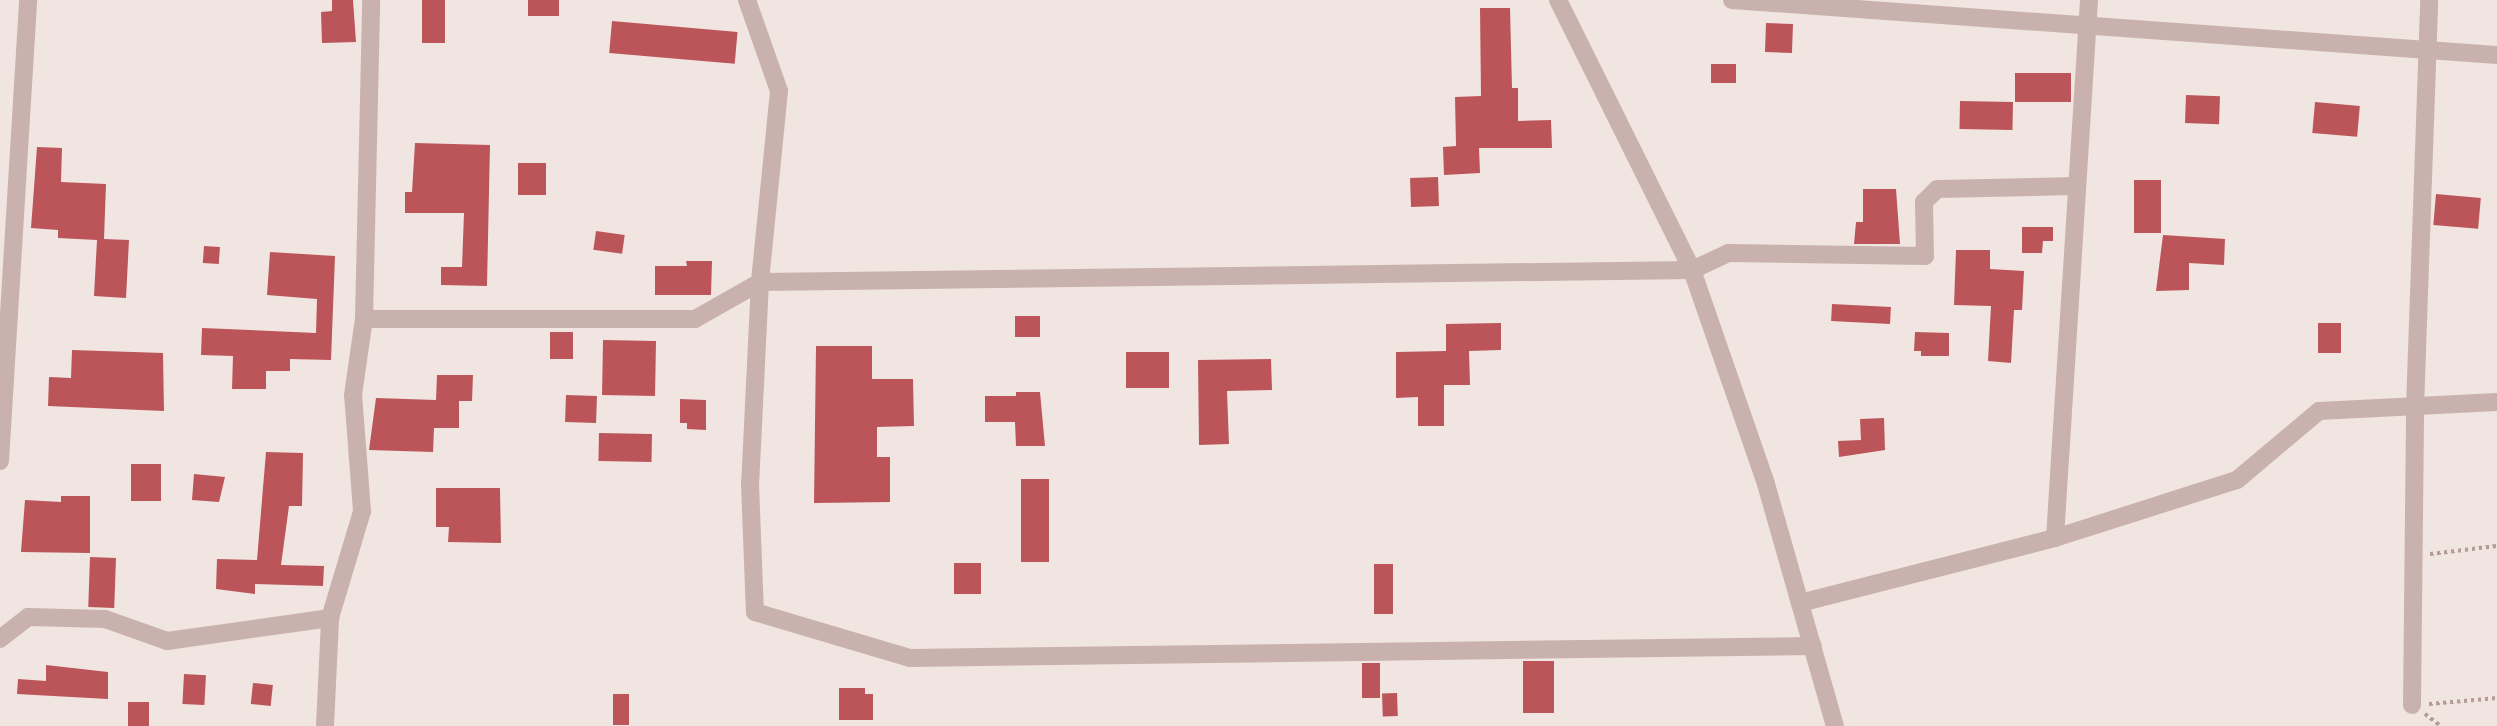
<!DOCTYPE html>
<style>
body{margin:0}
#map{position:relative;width:2497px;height:726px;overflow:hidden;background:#f1e5e1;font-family:"DejaVu Sans",sans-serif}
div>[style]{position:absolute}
.building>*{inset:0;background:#bb5559;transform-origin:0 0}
.path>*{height:3.5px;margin-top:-1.75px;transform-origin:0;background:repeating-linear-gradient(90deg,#b49c98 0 3.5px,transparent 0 7px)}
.street>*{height:18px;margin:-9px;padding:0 9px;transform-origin:9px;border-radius:9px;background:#c9b2ad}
span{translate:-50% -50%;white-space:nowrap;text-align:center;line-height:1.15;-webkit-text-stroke:7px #f9f0ed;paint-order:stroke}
</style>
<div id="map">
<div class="building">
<div style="clip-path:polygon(332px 0,353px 0,356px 42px,322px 43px,321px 12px,332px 11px)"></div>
<div style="left:422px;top:0;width:23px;height:43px"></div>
<div style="left:528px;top:0;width:31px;height:16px"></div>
<div style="clip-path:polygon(1480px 8px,1510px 8px,1512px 88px,1518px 88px,1518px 121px,1551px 120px,1552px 148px,1479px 148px,1480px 173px,1444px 175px,1443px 147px,1456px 146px,1455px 97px,1481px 96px)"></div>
<div style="left:612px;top:21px;width:126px;height:32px;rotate:5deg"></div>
<div style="left:1766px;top:23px;width:27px;height:29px;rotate:2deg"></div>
<div style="left:1711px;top:64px;width:25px;height:19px"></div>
<div style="left:2015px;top:73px;width:56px;height:29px"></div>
<div style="left:2186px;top:95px;width:34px;height:28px;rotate:2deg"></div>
<div style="left:1960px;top:101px;width:53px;height:28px;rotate:1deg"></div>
<div style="left:2315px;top:102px;width:45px;height:31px;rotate:5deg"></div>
<div style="clip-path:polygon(415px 143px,490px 145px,487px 286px,441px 285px,441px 267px,462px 267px,464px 213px,405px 213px,405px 192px,412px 192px)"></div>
<div style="clip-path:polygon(37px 147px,62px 148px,61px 182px,106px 184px,104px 239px,129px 240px,126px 298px,94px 296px,97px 240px,58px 238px,58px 230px,31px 228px)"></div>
<div style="left:518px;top:163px;width:28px;height:32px"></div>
<div style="left:1438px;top:177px;width:29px;height:28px;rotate:88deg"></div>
<div style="left:2134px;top:180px;width:27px;height:53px"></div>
<div style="clip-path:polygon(1863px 189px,1896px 189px,1900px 244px,1854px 244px,1856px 222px,1863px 222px)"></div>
<div style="left:2436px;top:194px;width:45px;height:31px;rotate:5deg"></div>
<div style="clip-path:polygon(2022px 227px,2053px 227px,2053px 241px,2043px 241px,2042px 253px,2022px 253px)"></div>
<div style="left:596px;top:231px;width:29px;height:19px;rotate:8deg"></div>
<div style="clip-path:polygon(2163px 235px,2225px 239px,2224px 265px,2189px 263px,2189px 290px,2156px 291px)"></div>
<div style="left:204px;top:246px;width:16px;height:17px;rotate:4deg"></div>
<div style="clip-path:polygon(1956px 250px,1990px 250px,1990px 269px,2024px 271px,2022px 310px,2014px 310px,2011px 363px,1988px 361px,1991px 306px,1954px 305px)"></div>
<div style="clip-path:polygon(270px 252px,335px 256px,331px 360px,290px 359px,290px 371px,266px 371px,266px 389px,232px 389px,233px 356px,201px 355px,202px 328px,316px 333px,317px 299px,267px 295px)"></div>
<div style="clip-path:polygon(686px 261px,712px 261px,711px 295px,655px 295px,655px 266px,687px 266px)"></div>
<div style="left:1832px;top:304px;width:59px;height:17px;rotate:3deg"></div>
<div style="left:1015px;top:316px;width:25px;height:21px"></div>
<div style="clip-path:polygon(1501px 323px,1501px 350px,1469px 351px,1470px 385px,1444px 385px,1444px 426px,1418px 426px,1418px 397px,1396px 398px,1396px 352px,1446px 351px,1446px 324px)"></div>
<div style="left:2318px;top:323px;width:23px;height:30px"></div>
<div style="left:550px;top:332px;width:23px;height:27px"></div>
<div style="clip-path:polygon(1915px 332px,1949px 333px,1949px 356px,1921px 356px,1921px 351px,1914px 351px)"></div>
<div style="left:603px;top:340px;width:53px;height:55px;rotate:1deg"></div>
<div style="clip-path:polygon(816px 346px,872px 346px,872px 379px,913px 379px,914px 426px,877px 427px,877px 457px,890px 457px,890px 502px,814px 503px)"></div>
<div style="clip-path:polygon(72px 350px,163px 353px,164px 411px,48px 406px,49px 377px,71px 378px)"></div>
<div style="left:1126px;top:352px;width:43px;height:36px"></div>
<div style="clip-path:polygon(1271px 359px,1272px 390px,1227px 391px,1229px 444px,1199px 445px,1198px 360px)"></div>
<div style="clip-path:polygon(437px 375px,473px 375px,472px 401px,459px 401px,459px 428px,434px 428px,433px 452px,369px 450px,376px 398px,436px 400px)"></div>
<div style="clip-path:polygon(1016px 392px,1040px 392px,1045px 446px,1016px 446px,1015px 422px,985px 422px,985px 396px,1016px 396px)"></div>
<div style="left:566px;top:395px;width:31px;height:27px;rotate:2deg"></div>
<div style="clip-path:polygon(680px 399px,706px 400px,706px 430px,687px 429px,687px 423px,680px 423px)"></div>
<div style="clip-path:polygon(1884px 418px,1885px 450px,1839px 457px,1838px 441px,1861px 440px,1860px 419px)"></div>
<div style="left:599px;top:433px;width:53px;height:28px;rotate:1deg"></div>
<div style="clip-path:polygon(266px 452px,303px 453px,302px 506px,289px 506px,281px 565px,324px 566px,323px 586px,255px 584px,255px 594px,216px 589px,217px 559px,257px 560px)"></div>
<div style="left:131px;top:464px;width:30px;height:37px"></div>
<div style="clip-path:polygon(194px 474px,225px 477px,219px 502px,192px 500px)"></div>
<div style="left:1049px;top:479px;width:83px;height:28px;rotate:90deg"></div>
<div style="clip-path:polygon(436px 488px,500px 488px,501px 543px,448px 542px,449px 527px,436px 527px)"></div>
<div style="clip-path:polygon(61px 496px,90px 496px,90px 553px,21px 552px,25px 500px,61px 502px)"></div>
<div style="left:90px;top:557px;width:26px;height:50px;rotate:2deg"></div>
<div style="left:954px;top:563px;width:27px;height:31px"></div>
<div style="left:1374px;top:564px;width:19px;height:50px"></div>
<div style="left:1523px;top:661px;width:31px;height:52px"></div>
<div style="left:1362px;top:663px;width:18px;height:35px"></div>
<div style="clip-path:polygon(46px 665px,108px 672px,108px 699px,17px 694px,18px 679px,46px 681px)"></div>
<div style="left:184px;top:674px;width:22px;height:30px;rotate:3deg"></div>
<div style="left:253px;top:683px;width:20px;height:21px;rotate:6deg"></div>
<div style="clip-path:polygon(839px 688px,865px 688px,865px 694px,873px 694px,873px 720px,839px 720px)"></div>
<div style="left:1397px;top:693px;width:23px;height:15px;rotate:88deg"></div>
<div style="left:613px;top:694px;width:16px;height:31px"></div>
<div style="left:128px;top:702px;width:21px;height:24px"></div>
</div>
<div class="path">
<div style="left:2430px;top:554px;width:67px;rotate:-6.8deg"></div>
<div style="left:2429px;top:704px;width:68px;rotate:-5deg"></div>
<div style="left:2425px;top:714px;width:20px;rotate:37deg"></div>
</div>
<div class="street">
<div style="left:747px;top:0;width:96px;rotate:70.6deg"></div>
<div style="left:779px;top:91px;width:192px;rotate:95.7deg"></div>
<div style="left:760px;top:282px;width:202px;rotate:92.8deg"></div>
<div style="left:750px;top:484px;width:128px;rotate:87.8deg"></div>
<div style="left:755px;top:612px;width:162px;rotate:16.5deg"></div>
<div style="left:910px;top:658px;width:903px;rotate:-0.76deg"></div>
<div style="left:1558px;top:0;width:301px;rotate:63.6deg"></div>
<div style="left:1692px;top:270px;width:226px;rotate:70.9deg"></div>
<div style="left:1766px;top:484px;width:252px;rotate:74.1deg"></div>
<div style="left:1732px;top:0;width:767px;rotate:4.11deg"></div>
<div style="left:364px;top:319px;width:331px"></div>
<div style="left:695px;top:319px;width:75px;rotate:-29.6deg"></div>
<div style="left:760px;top:282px;width:932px;rotate:-0.74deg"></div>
<div style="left:1692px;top:270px;width:40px;rotate:-25deg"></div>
<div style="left:1728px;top:253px;width:197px;rotate:0.9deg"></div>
<div style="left:1925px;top:256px;width:54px;rotate:-91.1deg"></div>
<div style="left:1924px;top:202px;width:18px;rotate:-45deg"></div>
<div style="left:1937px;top:189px;width:140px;rotate:-1.2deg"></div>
<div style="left:0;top:461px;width:462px;rotate:-86.5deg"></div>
<div style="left:2055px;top:538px;width:539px;rotate:-86.38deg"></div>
<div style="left:1800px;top:603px;width:263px;rotate:-14.3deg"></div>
<div style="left:2055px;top:538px;width:191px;rotate:-17.7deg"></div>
<div style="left:2237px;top:480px;width:107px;rotate:-40.1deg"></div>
<div style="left:2319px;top:411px;width:178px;rotate:-2.9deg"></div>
<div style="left:0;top:639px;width:36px;rotate:-38deg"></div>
<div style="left:28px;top:617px;width:77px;rotate:1.5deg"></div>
<div style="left:105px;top:619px;width:66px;rotate:19.5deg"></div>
<div style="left:167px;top:641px;width:165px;rotate:-8deg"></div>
<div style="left:2412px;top:705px;width:297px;rotate:-89.4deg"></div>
<div style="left:2415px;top:408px;width:408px;rotate:-88deg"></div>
<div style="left:325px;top:726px;width:108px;rotate:-87.3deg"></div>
<div style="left:330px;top:618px;width:112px;rotate:-73.3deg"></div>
<div style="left:362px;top:511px;width:116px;rotate:-94.4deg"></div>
<div style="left:353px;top:395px;width:77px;rotate:-81.8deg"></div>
<div style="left:364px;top:319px;width:319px;rotate:-88.7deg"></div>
</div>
</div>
